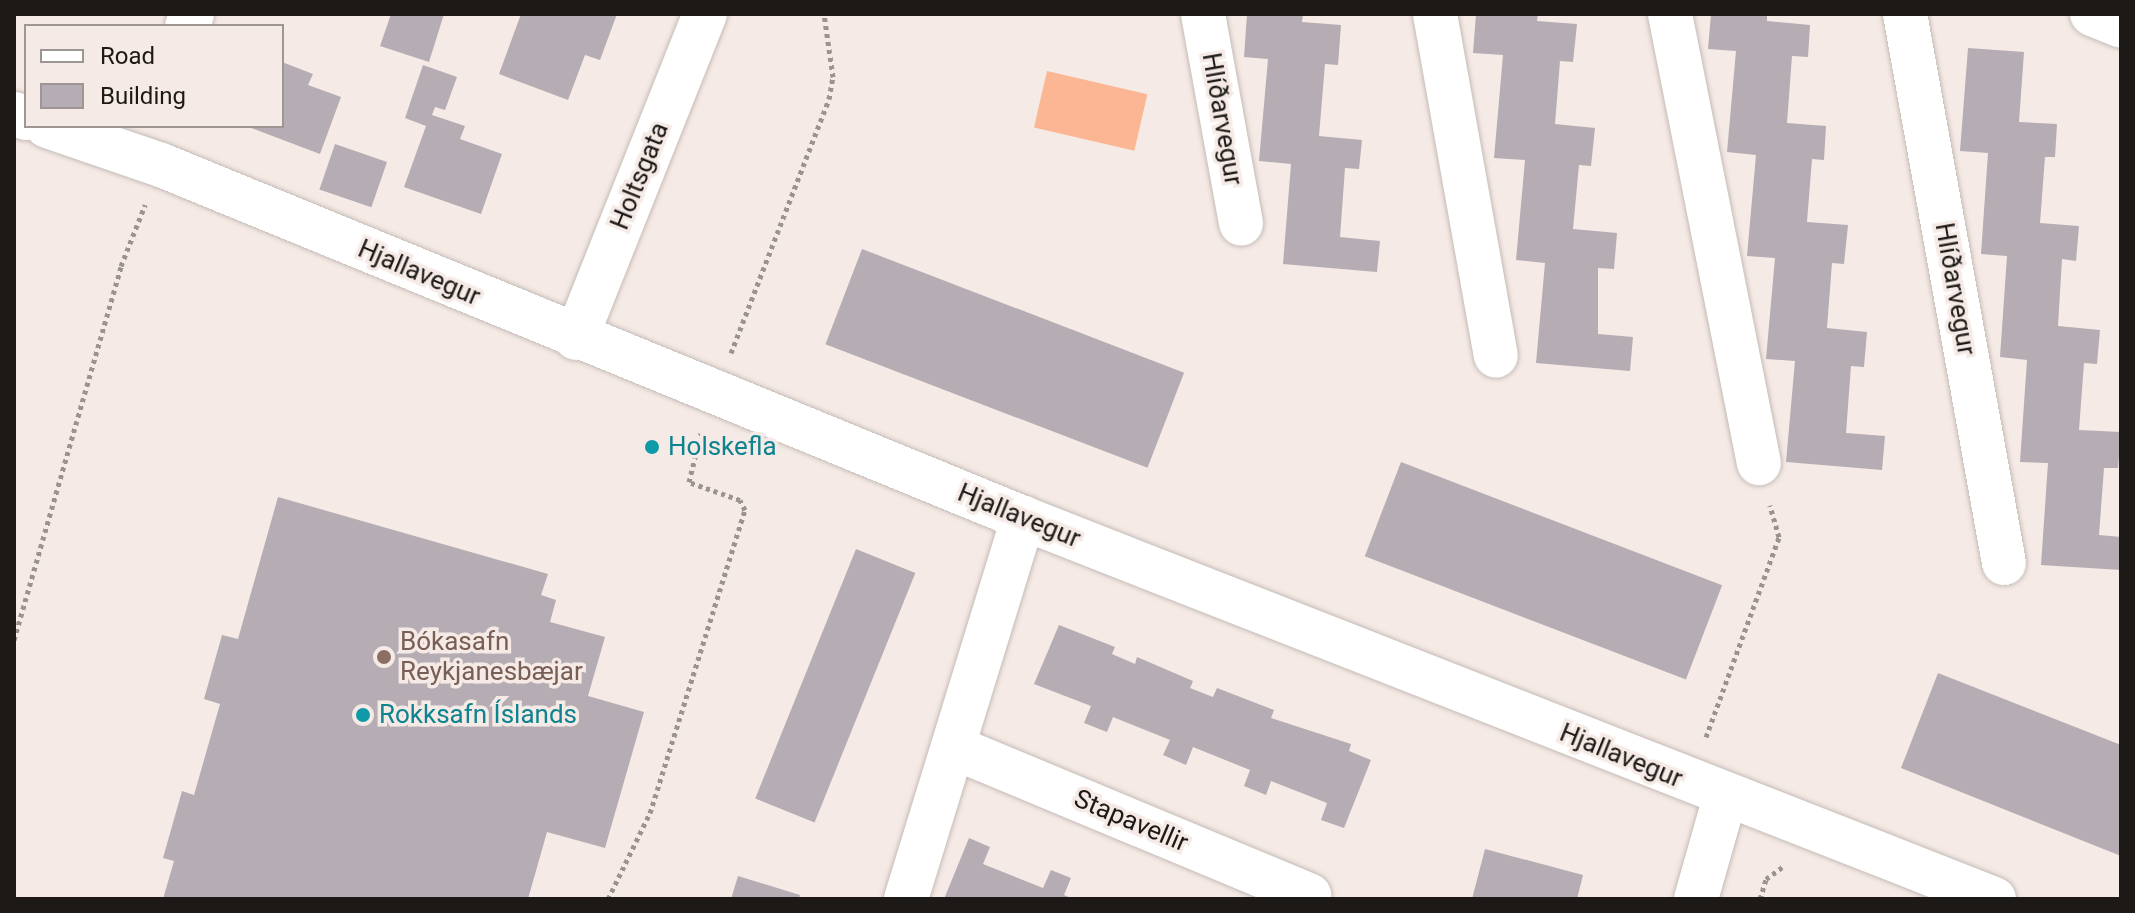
<!DOCTYPE html>
<meta charset="utf-8">
<style>
body{margin:0}
#map{position:relative;width:2135px;height:913px;overflow:hidden;background:#f5eae5;font-family:Roboto,sans-serif}
div>[style]{position:absolute}
.green>*{inset:0;background:#fbb793;transform-origin:0 0}
.building>*{inset:0;background:#b5adb3;transform-origin:0 0}
.path>*{height:5px;margin-top:-2.5px;transform-origin:0;background:repeating-linear-gradient(90deg,#9a938f 0 4px,transparent 0 8px)}
.roads{filter:drop-shadow(0 0 2px #c5bbb6) drop-shadow(0 0 2px #c5bbb6)}
.minor>*{height:44px;margin:-22px;padding:0 22px;transform-origin:22px;border-radius:22px;background:#fff}
.dots>*{width:22px;height:22px;translate:-50% -50%;box-sizing:border-box;border:4px solid #f5eae5;border-radius:50%}
span{translate:-50% -50%;white-space:nowrap;text-align:center;line-height:1.15;-webkit-text-stroke:7px #f5eae5;paint-order:stroke}
.street-label{font-size:26px;color:#1c1917}
.culture-label{font-size:26px;color:#0d838f}
.left{translate:0 -50%;text-align:left}
.education-label{font-size:26px;color:#785e54}
.frame{position:absolute;inset:0;border:16px solid #1c1917;pointer-events:none}
.legend{position:absolute;left:24px;top:24px;width:260px;height:104px;box-sizing:border-box;background:#f5eae5;border:2px solid #9e9693;margin:0;padding:10px 14px;list-style:none;font-size:24px;color:#1c1917}
.legend li{display:flex;align-items:center;gap:16px;height:40px}
.legend b{width:40px;border:2px solid #9e9693}
</style>
<div id="map">
<div class="green">
<div style="left:1047px;top:71px;width:103px;height:58px;rotate:13deg"></div>
</div>
<div class="building">
<div style="clip-path:polygon(391px 14px,444px 14px,429px 62px,380px 46px)"></div>
<div style="clip-path:polygon(521px 14px,617px 14px,600px 60px,585px 55px,568px 100px,499px 74px)"></div>
<div style="clip-path:polygon(1247px 14px,1303px 14px,1302px 22px,1341px 25px,1338px 65px,1325px 64px,1319px 136px,1362px 140px,1359px 169px,1345px 168px,1340px 237px,1380px 241px,1377px 272px,1283px 264px,1291px 164px,1259px 161px,1268px 59px,1244px 57px)"></div>
<div style="clip-path:polygon(1476px 14px,1538px 14px,1537px 21px,1577px 24px,1573px 62px,1560px 61px,1555px 124px,1595px 128px,1591px 166px,1579px 165px,1573px 229px,1617px 233px,1614px 269px,1598px 268px,1598px 334px,1633px 337px,1630px 371px,1536px 363px,1545px 263px,1516px 260px,1525px 160px,1494px 158px,1503px 55px,1473px 53px)"></div>
<div style="clip-path:polygon(1711px 14px,1767px 14px,1767px 21px,1810px 25px,1808px 57px,1792px 56px,1787px 123px,1826px 126px,1824px 160px,1812px 159px,1807px 222px,1848px 225px,1844px 264px,1832px 263px,1827px 328px,1867px 332px,1864px 367px,1851px 366px,1846px 433px,1885px 436px,1882px 470px,1786px 462px,1795px 361px,1766px 359px,1775px 258px,1747px 256px,1756px 155px,1727px 152px,1736px 51px,1708px 49px)"></div>
<div style="clip-path:polygon(1968px 48px,2024px 52px,2019px 122px,2057px 124px,2055px 157px,2045px 157px,2040px 223px,2079px 226px,2076px 261px,2062px 259px,2058px 326px,2100px 330px,2097px 364px,2084px 363px,2079px 430px,2121px 432px,2118px 468px,2104px 468px,2099px 535px,2121px 537px,2121px 570px,2041px 565px,2048px 463px,2020px 462px,2027px 360px,2000px 357px,2007px 256px,1981px 254px,1988px 153px,1960px 151px)"></div>
<div style="clip-path:polygon(282px 62px,313px 74px,308px 85px,341px 97px,320px 154px,246px 126px,282px 126px)"></div>
<div style="clip-path:polygon(423px 65px,457px 77px,445px 110px,435px 107px,432px 115px,465px 126px,460px 139px,502px 154px,481px 214px,404px 187px,426px 126px,405px 118px)"></div>
<div style="left:335px;top:144px;width:55px;height:48px;rotate:19deg"></div>
<div style="left:862px;top:249px;width:345px;height:102px;rotate:21deg"></div>
<div style="left:1401px;top:462px;width:344px;height:101px;rotate:21deg"></div>
<div style="clip-path:polygon(278px 497px,548px 574px,541px 595px,556px 600px,550px 622px,605px 637px,588px 696px,644px 712px,605px 848px,547px 832px,528px 899px,163px 899px,174px 861px,163px 858px,182px 791px,194px 795px,220px 704px,204px 699px,222px 635px,238px 639px)"></div>
<div style="left:856px;top:549px;width:64px;height:269px;rotate:22deg"></div>
<div style="clip-path:polygon(1059px 625px,1115px 647px,1112px 654px,1135px 664px,1137px 657px,1193px 681px,1190px 688px,1213px 697px,1217px 688px,1274px 710px,1271px 718px,1351px 744px,1349px 751px,1371px 760px,1344px 828px,1321px 820px,1327px 803px,1271px 781px,1266px 795px,1244px 786px,1250px 770px,1193px 747px,1186px 765px,1163px 755px,1170px 740px,1113px 717px,1107px 732px,1084px 723px,1091px 706px,1034px 684px)"></div>
<div style="clip-path:polygon(1938px 673px,2121px 745px,2121px 856px,1901px 768px)"></div>
<div style="clip-path:polygon(969px 838px,990px 847px,983px 864px,1043px 888px,1051px 870px,1071px 878px,1064px 895px,1073px 899px,944px 899px)"></div>
<div style="clip-path:polygon(1485px 849px,1583px 875px,1577px 899px,1472px 899px)"></div>
<div style="clip-path:polygon(738px 876px,800px 895px,799px 899px,731px 899px)"></div>
</div>
<div class="path">
<div style="left:731px;top:353px;width:272px;rotate:-68.9deg"></div>
<div style="left:829px;top:99px;width:22px;rotate:-80deg"></div>
<div style="left:833px;top:77px;width:64px;rotate:-98.1deg"></div>
<div style="left:14px;top:640px;width:389px;rotate:-74deg"></div>
<div style="left:121px;top:266px;width:66px;rotate:-68.5deg"></div>
<div style="left:1706px;top:737px;width:213px;rotate:-69.9deg"></div>
<div style="left:1779px;top:537px;width:33px;rotate:-106deg"></div>
<div style="left:608px;top:899px;width:96px;rotate:-64deg"></div>
<div style="left:650px;top:813px;width:318px;rotate:-72.6deg"></div>
<div style="left:745px;top:510px;width:11px;rotate:-117deg"></div>
<div style="left:740px;top:500px;width:54px;rotate:-160.6deg"></div>
<div style="left:689px;top:482px;width:50px;rotate:-76.2deg"></div>
<div style="left:1760px;top:899px;width:21px;rotate:-73deg"></div>
<div style="left:1766px;top:879px;width:22px;rotate:-36deg"></div>
</div>
<div class="roads">
<div class="minor">
<div style="left:1203px;top:14px;width:213px;rotate:79.7deg"></div>
<div style="left:1435px;top:14px;width:347px;rotate:79.9deg"></div>
<div style="left:1670px;top:14px;width:458px;rotate:78.8deg"></div>
<div style="left:1905px;top:14px;width:558px;rotate:79.78deg"></div>
<div style="left:2092px;top:14px;width:31px;rotate:22deg"></div>
<div style="left:187px;top:26px;width:13px;rotate:-67deg"></div>
<div style="left:14px;top:114px;width:13px;rotate:18deg"></div>
<div style="left:47px;top:126px;width:120px;rotate:18.9deg"></div>
<div style="left:161px;top:165px;width:931px;rotate:22.27deg"></div>
<div style="left:1023px;top:518px;width:1043px;rotate:21.42deg"></div>
<div style="left:576px;top:338px;width:349px;rotate:-68.3deg"></div>
<div style="left:953px;top:747px;width:386px;rotate:22.6deg"></div>
<div style="left:906px;top:899px;width:399px;rotate:-72.9deg"></div>
<div style="left:1696px;top:899px;width:106px;rotate:-74.1deg"></div>
</div>
</div>
<div class="dots">
<div style="left:652px;top:447px;background:#0f9aa8"></div>
<div style="left:384px;top:657px;background:#8d6e63"></div>
<div style="left:363px;top:715px;background:#0f9aa8"></div>
</div>
<div class="street-label">
<span style="left:1222px;top:119px;rotate:80deg">Hlíðarvegur</span>
<span style="left:640px;top:176px;rotate:-68deg">Holtsgata</span>
<span style="left:419px;top:273px;rotate:23deg">Hjallavegur</span>
<span style="left:1955px;top:289px;rotate:80deg">Hlíðarvegur</span>
<span style="left:1019px;top:516px;rotate:22deg">Hjallavegur</span>
<span style="left:1621px;top:756px;rotate:22deg">Hjallavegur</span>
<span style="left:1131px;top:821px;rotate:23deg">Stapavellir</span>
</div>
<div class="culture-label">
<span class="left" style="left:668px;top:447px">Holskefla</span>
<span class="left" style="left:379px;top:715px">Rokksafn Íslands</span>
</div>
<div class="education-label">
<span class="left" style="left:400px;top:657px">Bókasafn<br>Reykjanesbæjar</span>
</div>
<div class="frame"></div>
<ul class="legend">
<li><b style="height:10px;background:#fff"></b>Road</li>
<li><b style="height:22px;background:#b5adb3"></b>Building</li>
</ul>
</div>
